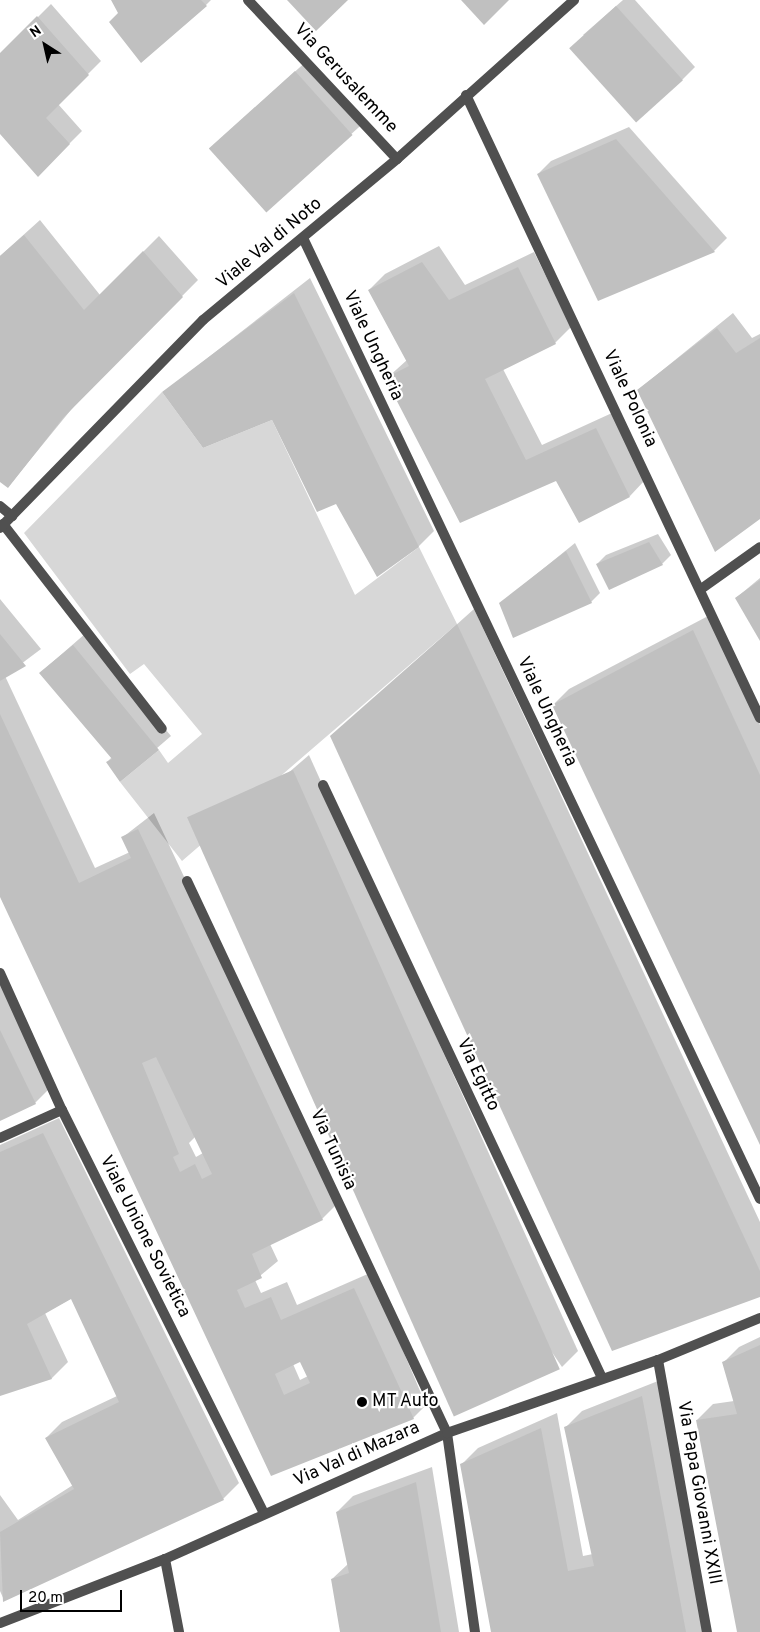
<!DOCTYPE html>
<style>
body{margin:0}
#map{position:relative;width:760px;height:1632px;overflow:hidden;background:#fff;font-family:Overpass,sans-serif}
div>[style]{position:absolute}
.green>*{inset:0;background:#d7d7d7}
.shadow>*{inset:0;background:#0003;transform-origin:0 0}
.building>*{inset:0;background:#c0c0c0;transform-origin:0 0}
.minor>*{height:10px;margin:-5px;padding:0 5px;transform-origin:5px;border-radius:5px;background:#505050}
.tertiary>*{height:10px;margin:-5px;padding:0 5px;transform-origin:5px;border-radius:5px;background:#505050}
.dots>*{width:14px;height:14px;translate:-50% -50%;box-sizing:border-box;border:2px solid #fff;border-radius:50%}
span{translate:-50% -50%;white-space:nowrap;text-align:center;line-height:1.15;-webkit-text-stroke:4.5px #fff;paint-order:stroke}
.street-label{font-size:18px;color:#000}
.poi-label{font-size:18px;color:#000}
.left{translate:0 -50%;text-align:left}
.north{position:absolute;left:20px;top:20px;width:50px;height:50px;-webkit-text-stroke:4px #fff;paint-order:stroke;rotate:325deg;font-size:14px;font-weight:700;line-height:20px;text-align:center;color:#000}
.north::after{content:'';display:block;margin:auto;width:18px;height:22px;background:#000;clip-path:polygon(50% 0,100% 100%,50% 72%,0 100%)}
.scale{position:absolute;left:20px;top:1590px;width:102px;height:22px;box-sizing:border-box;border:2px solid #000;border-top:0;padding-left:6px;font-size:15px;line-height:18px;white-space:nowrap;color:#000;-webkit-text-stroke:4px #fff;paint-order:stroke}
</style>
<div id="map">
<div class="green">
<div style="clip-path:polygon(162px 392px,203px 448px,272px 420px,355px 595px,419px 547px,457px 624px,182px 861px,120px 782px,159px 750px,168px 763px,202px 734px,144px 664px,130px 674px,24px 533px)"></div>
</div>
<div class="shadow">
<div style="clip-path:polygon(112px 0,211px 0,206px 5px,119px 13px)"></div>
<div style="clip-path:polygon(623px 0,635px 0,695px 67px,682px 80px,583px 35px)"></div>
<div style="clip-path:polygon(51px 4px,101px 61px,58px 104px,82px 131px,38px 175px,0 132px,0 55px)"></div>
<div style="left:309px;top:59px;width:84px;height:133px;rotate:48deg"></div>
<div style="clip-path:polygon(629px 127px,727px 238px,714px 251px,599px 299px,538px 174px,551px 161px)"></div>
<div style="clip-path:polygon(40px 220px,100px 295px,159px 236px,198px 280px,79px 400px,8px 487px,0 480px,0 256px)"></div>
<div style="clip-path:polygon(439px 246px,465px 285px,534px 252px,571px 327px,555px 343px,503px 369px,542px 445px,612px 413px,645px 480px,630px 496px,557px 480px,387px 378px,407px 360px,369px 290px,385px 274px)"></div>
<div style="clip-path:polygon(310px 278px,434px 531px,418px 547px,337px 503px,273px 418px,164px 392px)"></div>
<div style="clip-path:polygon(733px 313px,752px 338px,760px 334px,760px 518px,638px 390px)"></div>
<div style="clip-path:polygon(658px 534px,671px 555px,662px 564px,597px 564px,606px 555px)"></div>
<div style="clip-path:polygon(575px 543px,600px 593px,591px 602px,501px 603px)"></div>
<div style="clip-path:polygon(760px 578px,760px 639px,736px 598px)"></div>
<div style="clip-path:polygon(evenodd,0 599px,41px 649px,5px 676px,95px 868px,130px 852px,123px 837px,154px 813px,338px 1203px,322px 1219px,270px 1244px,278px 1261px,255px 1280px,261px 1293px,287px 1282px,297px 1305px,370px 1273px,426px 1405px,413px 1418px,272px 1474px,0 894px,0 599px,195px 1137px,203px 1153px,196px 1157px,189px 1143px,195px 1137px,0 599px,301px 1360px,308px 1376px,300px 1380px,293px 1364px,301px 1360px)"></div>
<div style="clip-path:polygon(474px 609px,760px 1222px,760px 1296px,331px 737px)"></div>
<div style="clip-path:polygon(710px 615px,760px 725px,760px 1142px,553px 705px,569px 689px)"></div>
<div style="clip-path:polygon(86px 633px,171px 736px,120px 780px,107px 762px,112px 757px,40px 673px)"></div>
<div style="clip-path:polygon(309px 755px,578px 1351px,562px 1367px,206px 844px)"></div>
<div style="clip-path:polygon(0 982px,51px 1087px,35px 1103px,0 1119px)"></div>
<div style="clip-path:polygon(59px 1118px,239px 1483px,223px 1499px,4px 1600px,0 1591px,0 1495px,18px 1520px,73px 1485px,46px 1438px,62px 1422px,117px 1396px,72px 1298px,45px 1313px,68px 1362px,52px 1378px,0 1395px,0 1145px)"></div>
<div style="clip-path:polygon(760px 1337px,760px 1632px,738px 1632px,697px 1420px,713px 1404px,734px 1401px,723px 1363px,739px 1347px)"></div>
<div style="clip-path:polygon(658px 1381px,704px 1632px,492px 1632px,462px 1464px,478px 1448px,557px 1413px,583px 1556px,593px 1554px,566px 1427px,582px 1411px)"></div>
<div style="clip-path:polygon(432px 1467px,459px 1632px,341px 1632px,332px 1579px,348px 1564px,337px 1512px,353px 1496px)"></div>
</div>
<div class="building">
<div style="clip-path:polygon(111px 0,201px 0,207px 6px,141px 63px,109px 22px,118px 13px)"></div>
<div style="clip-path:polygon(287px 0,348px 0,316px 31px)"></div>
<div style="clip-path:polygon(461px 0,509px 0,484px 25px)"></div>
<div style="left:616px;top:6px;width:100px;height:63px;rotate:48deg"></div>
<div style="clip-path:polygon(37px 16px,89px 75px,46px 118px,70px 144px,38px 177px,0 134px,0 53px)"></div>
<div style="left:295px;top:71px;width:86px;height:116px;rotate:48deg"></div>
<div style="clip-path:polygon(616px 139px,715px 252px,598px 301px,537px 174px)"></div>
<div style="clip-path:polygon(24px 235px,84px 310px,143px 251px,183px 297px,63px 418px,8px 488px,0 482px,0 256px)"></div>
<div style="clip-path:polygon(422px 262px,449px 300px,518px 267px,556px 344px,485px 379px,526px 460px,596px 428px,630px 497px,579px 523px,556px 481px,460px 523px,385px 378px,409px 366px,368px 290px)"></div>
<div style="clip-path:polygon(294px 293px,419px 547px,377px 577px,336px 504px,317px 512px,272px 420px,203px 448px,162px 392px)"></div>
<div style="clip-path:polygon(717px 328px,736px 353px,760px 338px,760px 519px,715px 552px,637px 390px)"></div>
<div style="clip-path:polygon(649px 542px,663px 565px,609px 590px,596px 564px)"></div>
<div style="clip-path:polygon(566px 551px,592px 603px,513px 638px,499px 603px)"></div>
<div style="clip-path:polygon(760px 580px,760px 641px,735px 598px)"></div>
<div style="clip-path:polygon(457px 624px,760px 1271px,760px 1297px,612px 1351px,330px 736px)"></div>
<div style="clip-path:polygon(693px 630px,760px 775px,760px 1145px,552px 705px)"></div>
<div style="clip-path:polygon(0 634px,26px 666px,0 681px)"></div>
<div style="clip-path:polygon(73px 645px,159px 750px,120px 782px,106px 762px,112px 759px,39px 673px)"></div>
<div style="clip-path:polygon(evenodd,0 714px,79px 883px,131px 858px,121px 837px,138px 829px,323px 1220px,252px 1254px,262px 1278px,237px 1290px,245px 1308px,271px 1297px,281px 1320px,354px 1288px,414px 1419px,271px 1476px,0 897px,0 714px,156px 1057px,212px 1174px,202px 1179px,195px 1164px,180px 1172px,173px 1157px,179px 1154px,142px 1063px,156px 1057px,0 714px,300px 1362px,310px 1383px,284px 1395px,275px 1374px,300px 1362px)"></div>
<div style="left:293px;top:770px;width:656px;height:116px;rotate:66deg"></div>
<div style="clip-path:polygon(0 1030px,36px 1104px,0 1121px)"></div>
<div style="clip-path:polygon(43px 1133px,224px 1500px,3px 1602px,0 1532px,74px 1489px,45px 1438px,119px 1402px,71px 1299px,27px 1324px,52px 1379px,0 1396px,0 1152px)"></div>
<div style="clip-path:polygon(760px 1345px,760px 1632px,737px 1632px,696px 1420px,737px 1414px,722px 1362px)"></div>
<div style="clip-path:polygon(642px 1396px,686px 1632px,491px 1632px,460px 1464px,541px 1428px,568px 1571px,594px 1566px,564px 1427px)"></div>
<div style="clip-path:polygon(416px 1482px,441px 1632px,340px 1632px,331px 1579px,349px 1573px,336px 1512px)"></div>
</div>
<div class="minor">
<div style="left:248px;top:0;width:218px;rotate:46.9deg"></div>
<div style="left:466px;top:95px;width:689px;rotate:64.74deg"></div>
<div style="left:303px;top:238px;width:1064px;rotate:64.57deg"></div>
<div style="left:0;top:506px;width:16px;rotate:40deg"></div>
<div style="left:3px;top:524px;width:259px;rotate:52.2deg"></div>
<div style="left:701px;top:589px;width:72px;rotate:-35.4deg"></div>
<div style="left:323px;top:785px;width:655px;rotate:64.8deg"></div>
<div style="left:187px;top:881px;width:610px;rotate:64.78deg"></div>
<div style="left:447px;top:1433px;width:201px;rotate:82deg"></div>
<div style="left:0;top:973px;width:150px;rotate:65.7deg"></div>
<div style="left:62px;top:1110px;width:451px;rotate:63.4deg"></div>
<div style="left:0;top:1138px;width:68px;rotate:-24.3deg"></div>
<div style="left:658px;top:1360px;width:276px;rotate:79.8deg"></div>
<div style="left:165px;top:1559px;width:74px;rotate:79.1deg"></div>
</div>
<div class="tertiary">
<div style="left:0;top:528px;width:291px;rotate:-45.7deg"></div>
<div style="left:203px;top:320px;width:252px;rotate:-39.7deg"></div>
<div style="left:397px;top:159px;width:238px;rotate:-41.9deg"></div>
<div style="left:0;top:1623px;width:177px;rotate:-21.2deg"></div>
<div style="left:165px;top:1559px;width:309px;rotate:-24.1deg"></div>
<div style="left:447px;top:1433px;width:223px;rotate:-19.1deg"></div>
<div style="left:658px;top:1360px;width:110px;rotate:-22.4deg"></div>
</div>
<div class="dots">
<div style="left:362px;top:1402px;background:#000"></div>
</div>
<div class="street-label">
<span style="left:345px;top:79px;rotate:47deg">Via Gerusalemme</span>
<span style="left:270px;top:244px;rotate:-40deg">Viale Val di Noto</span>
<span style="left:372px;top:346px;rotate:65deg">Viale Ungheria</span>
<span style="left:629px;top:399px;rotate:65deg">Viale Polonia</span>
<span style="left:546px;top:712px;rotate:65deg">Viale Ungheria</span>
<span style="left:477px;top:1075px;rotate:65deg">Via Egitto</span>
<span style="left:332px;top:1150px;rotate:65deg">Via Tunisia</span>
<span style="left:144px;top:1237px;rotate:63deg">Viale Unione Sovietica</span>
<span style="left:357px;top:1455px;rotate:-24deg">Via Val di Mazara</span>
<span style="left:698px;top:1493px;rotate:80deg">Via Papa Giovanni XXIII</span>
</div>
<div class="poi-label">
<span class="left" style="left:372px;top:1402px">MT Auto</span>
</div>
<div class="north">N</div>
<div class="scale">20 m</div>
</div>
